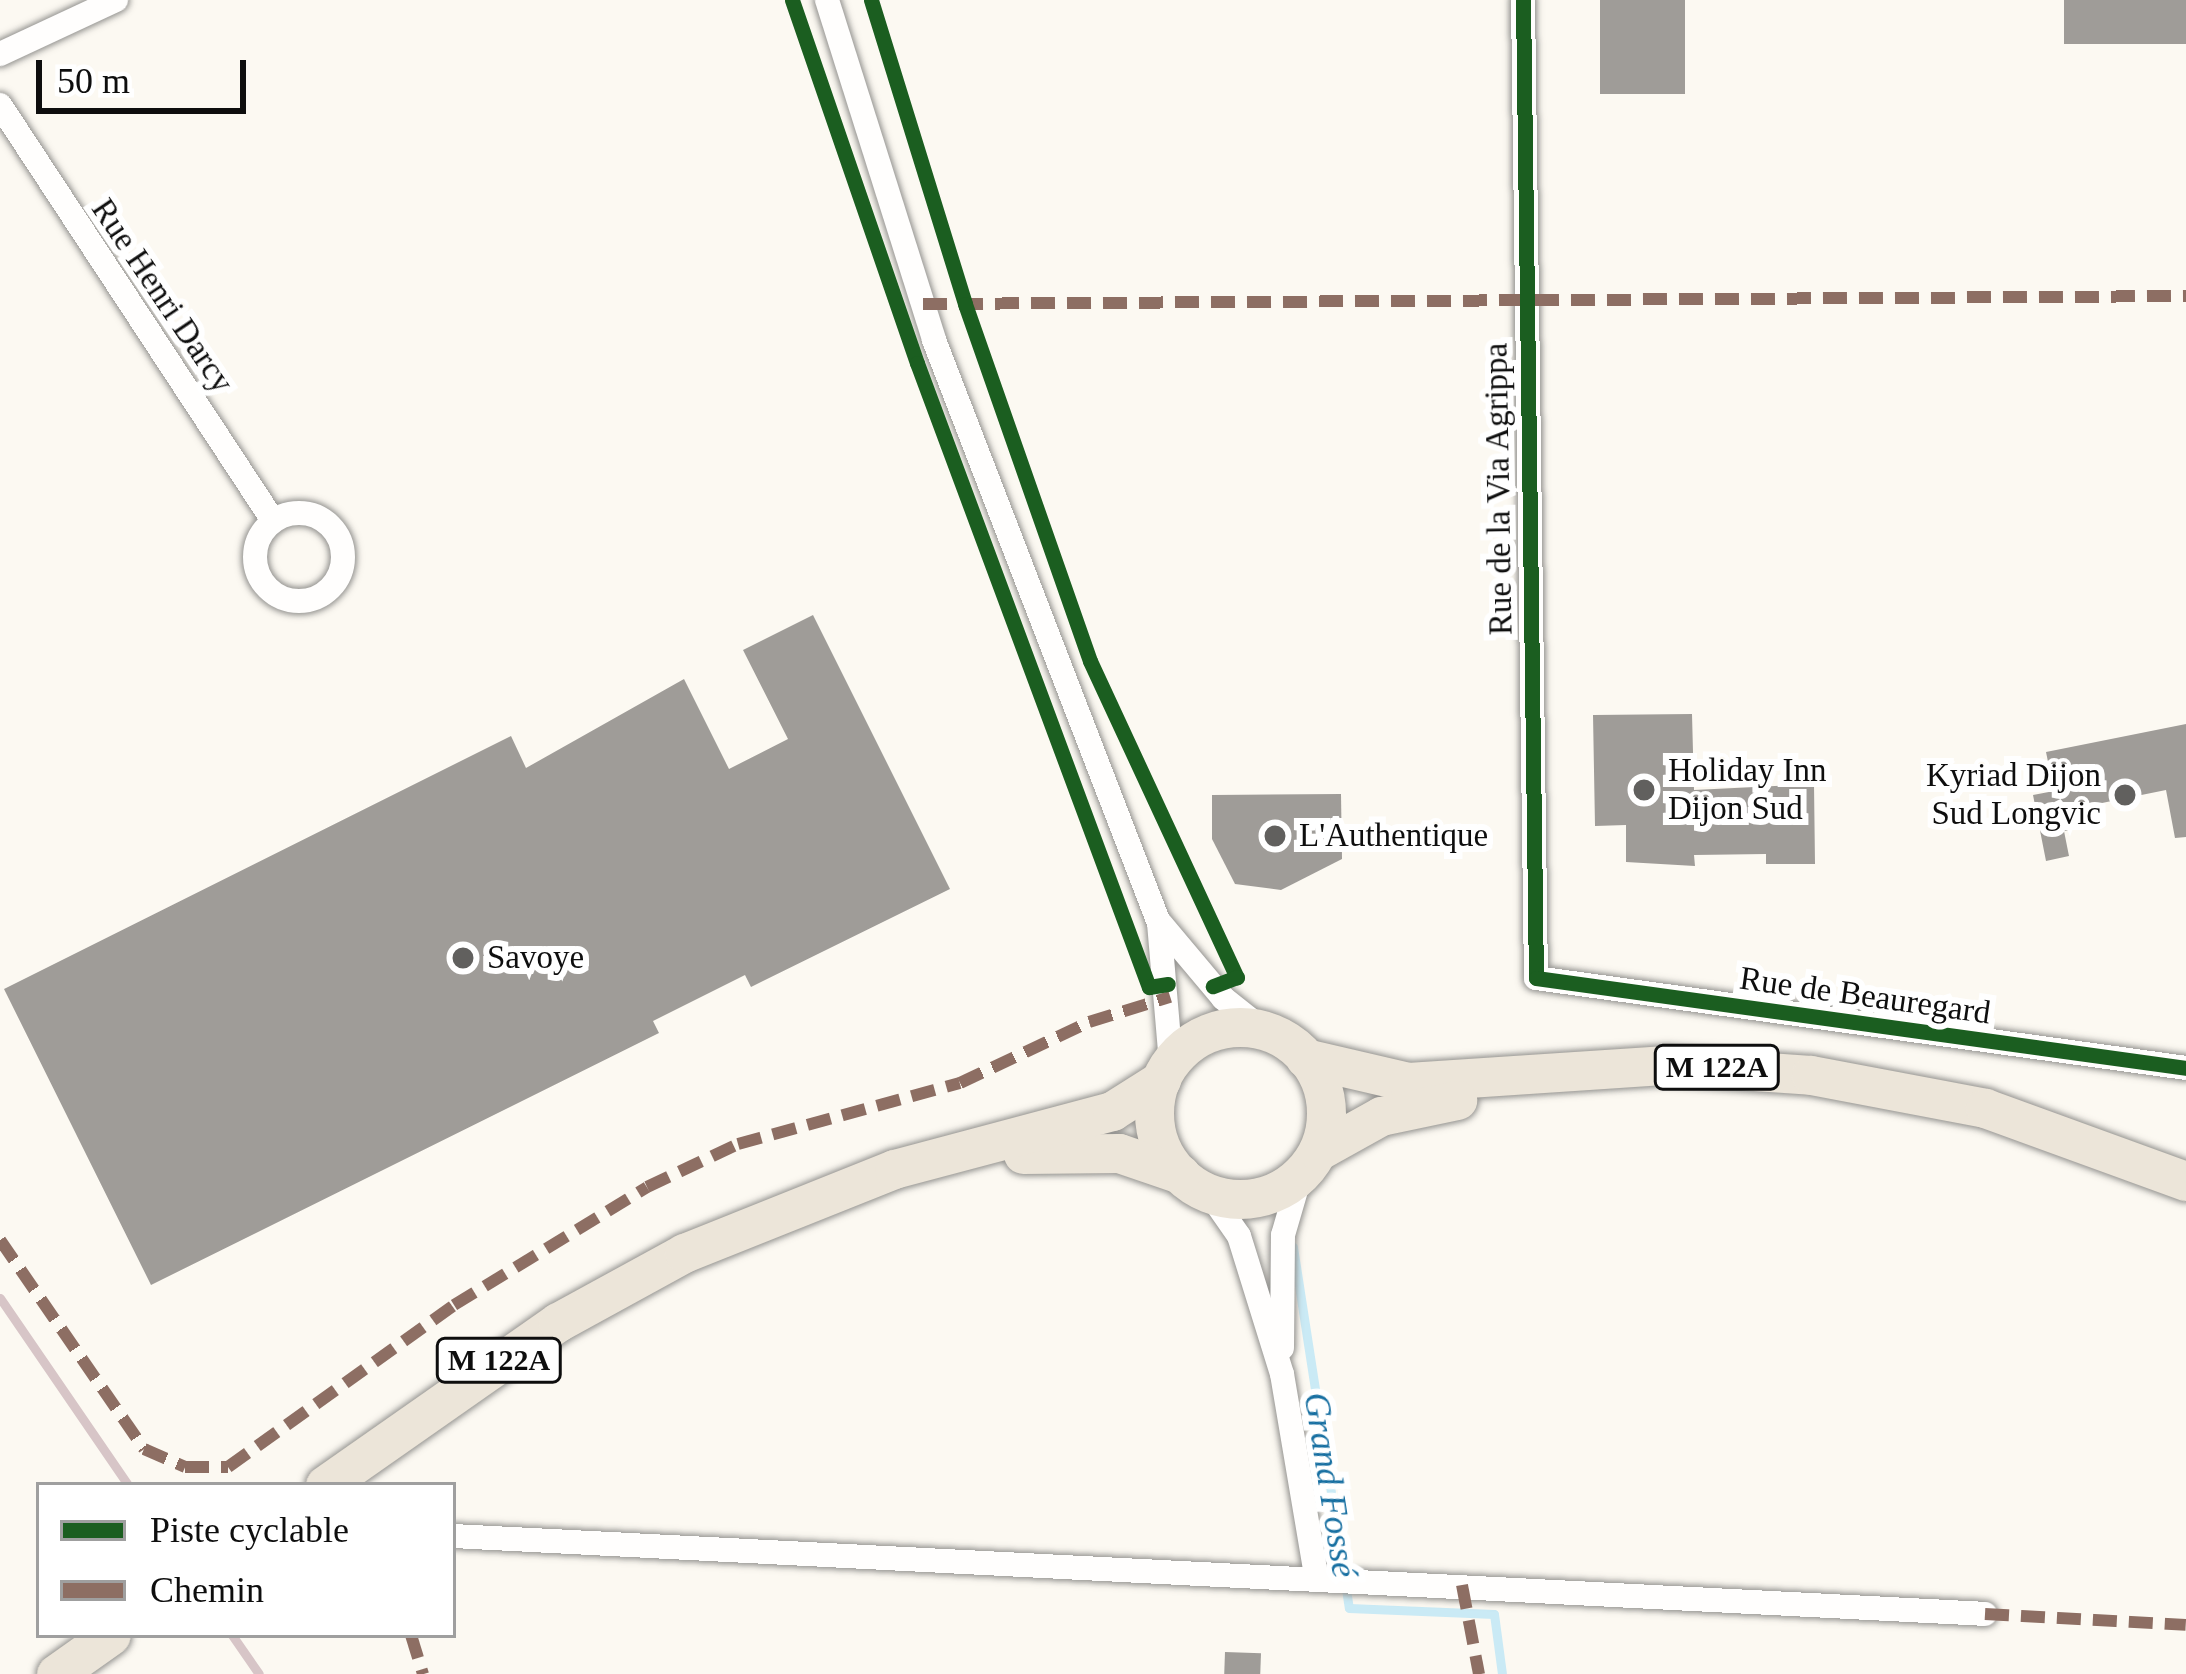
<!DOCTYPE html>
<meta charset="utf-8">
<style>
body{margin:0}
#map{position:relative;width:2186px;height:1674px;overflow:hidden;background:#fcf9f2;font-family:Georgia,serif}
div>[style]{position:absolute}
.stream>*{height:9px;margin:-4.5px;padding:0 4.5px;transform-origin:4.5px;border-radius:4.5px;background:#caeaf5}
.building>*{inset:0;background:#9f9c98;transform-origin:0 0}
.roads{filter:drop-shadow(0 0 3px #959491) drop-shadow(0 0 3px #959491)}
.street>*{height:24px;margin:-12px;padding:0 12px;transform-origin:12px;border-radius:12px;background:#fffefd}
.street>.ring{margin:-12px;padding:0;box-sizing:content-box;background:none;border:24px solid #fffefd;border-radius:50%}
.primary>*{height:39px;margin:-19.5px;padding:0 19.5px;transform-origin:19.5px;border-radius:19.5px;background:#ece5d9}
.primary>.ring{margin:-19.5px;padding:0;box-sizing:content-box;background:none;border:39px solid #ece5d9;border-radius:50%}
.rail>*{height:9px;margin:-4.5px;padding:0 4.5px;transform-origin:4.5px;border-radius:4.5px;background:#d7c5c7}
.quiet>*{height:12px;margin-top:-6px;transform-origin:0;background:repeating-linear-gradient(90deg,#8d6e63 0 24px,transparent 0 36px)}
.cycleway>*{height:15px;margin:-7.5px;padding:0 7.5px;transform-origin:7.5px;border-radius:7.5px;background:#1b5e20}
.dots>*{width:33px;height:33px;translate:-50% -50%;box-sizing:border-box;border:6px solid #fff;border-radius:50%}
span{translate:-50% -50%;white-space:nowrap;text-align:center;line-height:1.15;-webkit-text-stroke:12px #fff;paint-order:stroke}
.shield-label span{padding:3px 9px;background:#fff;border:3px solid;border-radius:9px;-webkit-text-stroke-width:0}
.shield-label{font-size:30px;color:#0e0e0e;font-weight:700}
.street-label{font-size:33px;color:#0e0e0e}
.poi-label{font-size:33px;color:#0e0e0e}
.left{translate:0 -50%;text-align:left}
.right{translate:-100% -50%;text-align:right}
.water-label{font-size:36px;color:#176fa1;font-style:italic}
.legend{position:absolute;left:36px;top:1482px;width:420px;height:156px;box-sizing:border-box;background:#fff;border:3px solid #9f9f9f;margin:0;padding:15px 21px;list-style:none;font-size:36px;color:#0e0e0e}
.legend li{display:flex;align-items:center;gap:24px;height:60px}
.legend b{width:60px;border:3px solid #9f9f9f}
.scale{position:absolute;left:36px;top:60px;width:210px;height:54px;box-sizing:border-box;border:6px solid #0e0e0e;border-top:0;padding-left:15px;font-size:36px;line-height:42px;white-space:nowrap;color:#0e0e0e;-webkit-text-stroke:9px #fff;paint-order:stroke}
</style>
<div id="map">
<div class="stream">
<div style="left:1293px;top:1247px;width:365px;rotate:81.2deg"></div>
<div style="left:1349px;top:1608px;width:145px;rotate:2.4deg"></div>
<div style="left:1494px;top:1614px;width:61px;rotate:82.4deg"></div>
</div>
<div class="building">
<div style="left:1600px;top:0;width:85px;height:94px"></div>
<div style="left:2064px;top:0;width:122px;height:44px"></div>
<div style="clip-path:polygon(813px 615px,950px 889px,751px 987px,745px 975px,653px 1021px,659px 1033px,151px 1285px,4px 989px,511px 736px,526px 768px,684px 679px,729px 769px,788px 739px,743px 650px)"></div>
<div style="clip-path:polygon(1692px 714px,1694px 790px,1814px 784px,1815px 864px,1766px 864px,1766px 854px,1694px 855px,1695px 866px,1626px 862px,1626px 825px,1595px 826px,1593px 715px)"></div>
<div style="clip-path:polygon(2186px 724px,2186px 837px,2175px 838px,2166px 790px,2097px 804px,2101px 824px,2064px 831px,2069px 856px,2046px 861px,2033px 795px,2054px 791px,2046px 752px)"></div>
<div style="clip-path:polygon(1341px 794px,1342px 859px,1281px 890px,1235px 884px,1212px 839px,1212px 795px)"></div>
<div style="left:1225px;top:1652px;width:36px;height:22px;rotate:2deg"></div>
</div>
<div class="roads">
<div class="street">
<div style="left:827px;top:0;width:356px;rotate:72.5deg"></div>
<div style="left:934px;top:340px;width:625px;rotate:68.9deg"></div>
<div style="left:1159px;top:923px;width:140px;rotate:85.1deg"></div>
<div style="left:1523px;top:0;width:978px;rotate:89.24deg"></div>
<div style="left:1536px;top:978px;width:656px;rotate:7.88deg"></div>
<div style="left:0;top:54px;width:128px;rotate:-25deg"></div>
<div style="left:0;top:105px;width:497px;rotate:56.7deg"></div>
<div class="ring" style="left:255px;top:513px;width:64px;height:64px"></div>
<div style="left:1161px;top:924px;width:97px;rotate:50deg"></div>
<div style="left:1223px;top:998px;width:55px;rotate:38.3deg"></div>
<div style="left:1209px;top:1193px;width:52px;rotate:55.1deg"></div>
<div style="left:1239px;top:1236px;width:145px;rotate:72.7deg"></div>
<div style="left:1282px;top:1374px;width:204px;rotate:80.4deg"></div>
<div style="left:1282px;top:1348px;width:113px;rotate:-89.5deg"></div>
<div style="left:1283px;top:1235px;width:65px;rotate:-73.8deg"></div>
<div style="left:453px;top:1536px;width:1534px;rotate:2.91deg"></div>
</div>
<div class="primary">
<div class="ring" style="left:1154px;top:1027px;width:133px;height:133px"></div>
<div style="left:1305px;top:1058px;width:106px;rotate:13.1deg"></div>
<div style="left:1408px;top:1082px;width:259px;rotate:-3.8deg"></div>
<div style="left:1666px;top:1065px;width:145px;rotate:3.9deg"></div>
<div style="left:1811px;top:1075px;width:177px;rotate:10.7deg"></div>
<div style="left:1985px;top:1108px;width:214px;rotate:20deg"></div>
<div style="left:1318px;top:1151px;width:72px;rotate:-29.1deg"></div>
<div style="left:1381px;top:1116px;width:78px;rotate:-11.9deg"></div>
<div style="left:1023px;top:1154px;width:96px;rotate:-0.6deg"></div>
<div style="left:1119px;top:1153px;width:65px;rotate:19deg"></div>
<div style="left:325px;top:1485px;width:284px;rotate:-35deg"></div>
<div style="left:558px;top:1322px;width:144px;rotate:-28.7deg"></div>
<div style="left:684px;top:1253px;width:226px;rotate:-21.8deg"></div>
<div style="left:894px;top:1169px;width:226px;rotate:-14.9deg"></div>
<div style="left:1112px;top:1111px;width:58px;rotate:-32.3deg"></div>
<div style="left:56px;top:1674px;width:67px;rotate:-35.3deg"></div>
</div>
</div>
<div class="rail">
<div style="left:0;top:1298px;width:227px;rotate:55.6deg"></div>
<div style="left:232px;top:1635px;width:47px;rotate:55.3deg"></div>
</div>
<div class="quiet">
<div style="left:923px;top:304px;width:1263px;rotate:-0.36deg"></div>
<div style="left:0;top:1240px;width:254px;rotate:55.4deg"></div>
<div style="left:144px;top:1449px;width:45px;rotate:23.7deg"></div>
<div style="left:185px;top:1467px;width:43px"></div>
<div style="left:228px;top:1467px;width:278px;rotate:-35.6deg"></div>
<div style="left:454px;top:1305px;width:226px;rotate:-31.4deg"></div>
<div style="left:647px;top:1187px;width:101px;rotate:-25.3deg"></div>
<div style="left:738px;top:1144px;width:230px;rotate:-15.4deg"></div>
<div style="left:960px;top:1083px;width:143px;rotate:-25.3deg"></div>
<div style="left:1089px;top:1022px;width:85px;rotate:-17.2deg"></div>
<div style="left:1462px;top:1585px;width:91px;rotate:79.2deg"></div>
<div style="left:1985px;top:1614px;width:201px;rotate:3.1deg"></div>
<div style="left:411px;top:1635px;width:41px;rotate:72.9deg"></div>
</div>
<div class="cycleway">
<div style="left:792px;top:0;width:384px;rotate:71deg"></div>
<div style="left:917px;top:363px;width:666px;rotate:69.61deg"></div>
<div style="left:1149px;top:987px;width:19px;rotate:-9deg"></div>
<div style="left:871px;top:0;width:318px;rotate:72.8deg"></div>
<div style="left:965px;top:304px;width:378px;rotate:70.7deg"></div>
<div style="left:1090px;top:661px;width:349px;rotate:65.1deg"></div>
<div style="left:1237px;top:977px;width:26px;rotate:159deg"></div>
<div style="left:1523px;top:0;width:978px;rotate:89.24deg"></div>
<div style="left:1536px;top:978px;width:656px;rotate:7.88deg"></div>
</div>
<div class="dots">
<div style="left:1644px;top:790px;background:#61605e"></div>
<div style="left:2125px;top:795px;background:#61605e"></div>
<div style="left:1275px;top:836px;background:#61605e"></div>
<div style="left:463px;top:958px;background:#61605e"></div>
</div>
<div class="shield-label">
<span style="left:1717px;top:1067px">M 122A</span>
<span style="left:499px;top:1360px">M 122A</span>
</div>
<div class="street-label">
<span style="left:162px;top:296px;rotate:56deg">Rue Henri Darcy</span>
<span style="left:1499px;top:489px;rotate:-91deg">Rue de la Via Agrippa</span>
<span style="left:1865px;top:996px;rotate:8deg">Rue de Beauregard</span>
</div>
<div class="poi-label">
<span class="left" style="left:1668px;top:790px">Holiday Inn<br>Dijon Sud</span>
<span class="right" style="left:2101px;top:795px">Kyriad Dijon<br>Sud Longvic</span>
<span class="left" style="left:1299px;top:836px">L'Authentique</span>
<span class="left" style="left:487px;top:958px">Savoye</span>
</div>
<div class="water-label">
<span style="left:1330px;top:1485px;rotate:81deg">Grand Fossé</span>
</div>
<ul class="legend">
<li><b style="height:15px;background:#1b5e20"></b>Piste cyclable</li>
<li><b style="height:15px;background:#8d6e63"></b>Chemin</li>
</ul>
<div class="scale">50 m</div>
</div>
